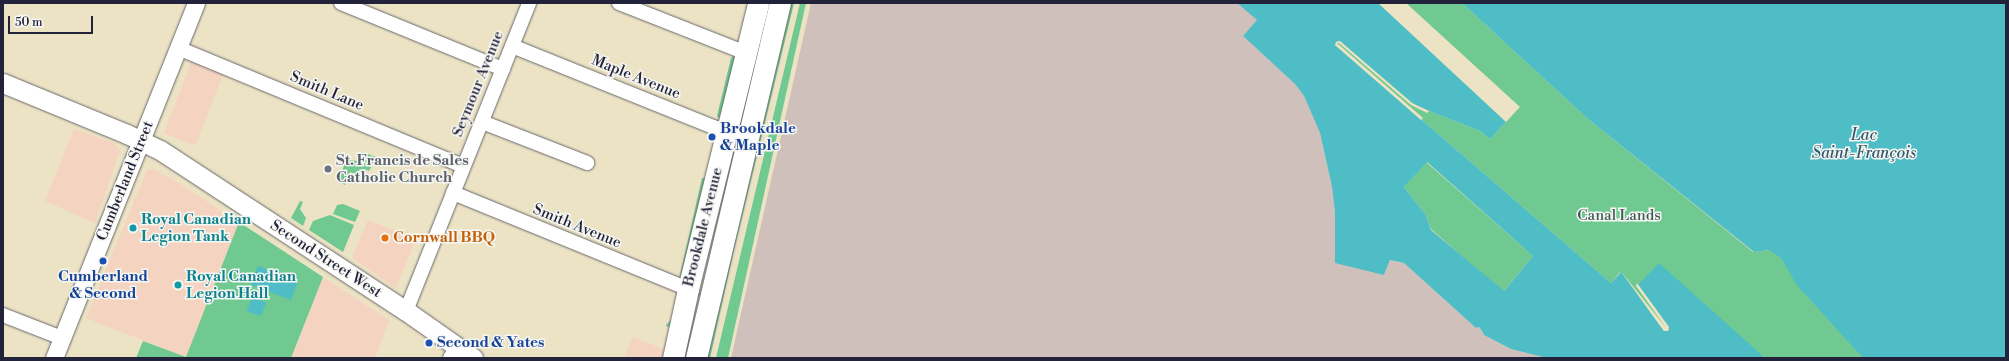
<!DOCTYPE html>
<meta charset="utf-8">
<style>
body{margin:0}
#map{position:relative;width:2009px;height:361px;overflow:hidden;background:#ebe3c4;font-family:"Libre Bodoni",serif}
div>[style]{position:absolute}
.built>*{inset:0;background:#f4d3c0;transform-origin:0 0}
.industrial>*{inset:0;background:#d0c0bc}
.green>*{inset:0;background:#6fc990;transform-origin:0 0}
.water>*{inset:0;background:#4ebdc5;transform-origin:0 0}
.pier>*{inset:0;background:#ebe3c4}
.roads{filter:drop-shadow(0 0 1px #68666b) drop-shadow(0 0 1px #68666b)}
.minor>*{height:14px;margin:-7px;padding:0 7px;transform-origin:7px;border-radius:7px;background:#fff}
.tertiary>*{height:17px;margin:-8.5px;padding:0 8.5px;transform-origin:8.5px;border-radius:8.5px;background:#fff}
.secondary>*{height:19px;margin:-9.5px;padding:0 9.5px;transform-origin:9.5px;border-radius:9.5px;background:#fff}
.primary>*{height:21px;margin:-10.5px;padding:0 10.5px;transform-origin:10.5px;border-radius:10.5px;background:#fff}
.dots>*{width:11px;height:11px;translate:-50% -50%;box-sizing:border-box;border:2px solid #f6f6f2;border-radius:50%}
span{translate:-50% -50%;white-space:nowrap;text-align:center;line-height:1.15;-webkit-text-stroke:3px #f6f6f2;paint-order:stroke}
.street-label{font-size:15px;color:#22223b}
.transit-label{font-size:15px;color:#164399;font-weight:700}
.left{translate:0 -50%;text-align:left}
.worship-label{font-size:15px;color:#5b616d;font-weight:700}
.park-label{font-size:15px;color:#3d5c59}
.culture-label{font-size:15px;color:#0d838f;font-weight:700}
.food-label{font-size:15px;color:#c56008;font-weight:700}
.water-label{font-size:16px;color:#31586b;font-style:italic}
.frame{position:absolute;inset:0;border:4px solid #22223b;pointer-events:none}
.scale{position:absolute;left:8px;top:16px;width:85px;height:18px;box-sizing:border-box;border:2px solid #22223b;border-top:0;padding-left:5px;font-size:12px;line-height:14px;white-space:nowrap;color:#22223b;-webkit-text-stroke:3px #f6f6f2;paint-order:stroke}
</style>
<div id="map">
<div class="built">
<div style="left:195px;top:52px;width:34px;height:87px;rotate:21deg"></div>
<div style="clip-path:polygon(74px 129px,114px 143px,120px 151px,95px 223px,45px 201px)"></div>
<div style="clip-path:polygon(153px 169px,177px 182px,239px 222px,186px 357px,86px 318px,147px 170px)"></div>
<div style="clip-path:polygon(368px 220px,416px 239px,396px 288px,352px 258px)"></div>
<div style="clip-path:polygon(323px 277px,389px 320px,375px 358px,291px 358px)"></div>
<div style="clip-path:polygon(633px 337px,668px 351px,667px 358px,624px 358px)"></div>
</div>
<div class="industrial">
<div style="clip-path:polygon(811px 3px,1237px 3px,1258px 20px,1243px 36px,1295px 84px,1304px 96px,1320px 133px,1332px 187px,1335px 212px,1384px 275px,1390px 260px,1404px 263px,1476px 328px,1479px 327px,1482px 331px,1484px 335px,1511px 349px,1546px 358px,731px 358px)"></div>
</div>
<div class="green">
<div style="clip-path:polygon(787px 3px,794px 3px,734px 250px,710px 358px,704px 358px)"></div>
<div style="clip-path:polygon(800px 3px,806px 3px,728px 358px,716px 358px)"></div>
<div style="clip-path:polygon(1406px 3px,1462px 3px,1588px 119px,1753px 252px,1770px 250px,1782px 259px,1863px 358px,1765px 358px,1763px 356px,1669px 328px,1666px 332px,1620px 272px,1611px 283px,1335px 45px,1338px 41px,1416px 106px,1480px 131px,1490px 139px,1520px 107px)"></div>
<div style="clip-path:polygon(734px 56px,735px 60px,722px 116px,719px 118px,717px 116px,731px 58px)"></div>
<div style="clip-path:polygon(362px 152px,376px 157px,369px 171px,363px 169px,358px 175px,350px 172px,345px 185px,338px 182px,346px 160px,358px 161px)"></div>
<div style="clip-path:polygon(1426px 162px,1533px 256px,1503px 292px,1431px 229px,1426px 215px,1404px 187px)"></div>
<div style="clip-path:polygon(702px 178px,705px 178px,681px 277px,680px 275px)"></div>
<div style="clip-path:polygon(300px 201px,303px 202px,300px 209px,306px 218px,303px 226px,291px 218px)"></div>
<div style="clip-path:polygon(343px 204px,360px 211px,355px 222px,333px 214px,337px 205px)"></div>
<div style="clip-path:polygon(330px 215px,354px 225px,343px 252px,309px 230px,313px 221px)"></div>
<div style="clip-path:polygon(239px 222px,323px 277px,291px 358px,136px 358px,143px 341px,186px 357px)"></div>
<div style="left:699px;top:292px;width:3px;height:47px;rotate:45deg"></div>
</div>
<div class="water">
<div style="clip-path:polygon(evenodd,1237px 3px,1378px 3px,1506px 122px,1490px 139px,1480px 131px,1416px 106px,1338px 41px,1335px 45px,1611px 283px,1621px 272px,1664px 331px,1668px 331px,1669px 328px,1638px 285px,1659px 263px,1765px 358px,1546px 358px,1511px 349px,1484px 335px,1482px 331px,1479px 327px,1476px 328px,1404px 263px,1390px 260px,1384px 275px,1335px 263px,1335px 212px,1332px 187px,1320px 133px,1304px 96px,1295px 84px,1243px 36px,1257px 20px,1237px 3px,1427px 162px,1533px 256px,1504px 291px,1431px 230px,1426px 215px,1404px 187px,1427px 162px)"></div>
<div style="clip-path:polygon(1462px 3px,2006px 3px,2006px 358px,1863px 358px,1796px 284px,1782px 259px,1769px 250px,1754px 252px,1588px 119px)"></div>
<div style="left:258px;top:266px;width:43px;height:20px;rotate:21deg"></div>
<div style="left:252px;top:297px;width:15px;height:15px;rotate:20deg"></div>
</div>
<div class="pier">
<div style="clip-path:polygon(1340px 41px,1412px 103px,1429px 111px,1427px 113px,1411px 105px,1339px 43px,1337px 43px,1423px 118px,1421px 120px,1335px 45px,1336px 42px)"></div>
<div style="clip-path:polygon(1620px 270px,1667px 329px,1636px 286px,1637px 283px,1669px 327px,1668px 331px,1664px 331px)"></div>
</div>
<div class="roads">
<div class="minor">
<div style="left:341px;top:3px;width:175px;rotate:22.2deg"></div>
<div style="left:619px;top:3px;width:136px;rotate:21.5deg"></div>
<div style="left:512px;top:46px;width:217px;rotate:21.9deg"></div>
<div style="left:713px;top:127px;width:36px;rotate:16deg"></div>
<div style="left:178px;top:48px;width:308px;rotate:22.5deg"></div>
<div style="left:482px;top:122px;width:113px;rotate:21.3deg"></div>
<div style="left:453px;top:193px;width:254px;rotate:22.2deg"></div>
<div style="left:406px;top:311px;width:332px;rotate:-68.2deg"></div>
<div style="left:3px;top:315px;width:63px;rotate:21.3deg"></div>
<div style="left:450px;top:358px;width:13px;rotate:-58deg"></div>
</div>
<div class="tertiary">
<div style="left:54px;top:358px;width:382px;rotate:-68.2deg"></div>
</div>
<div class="secondary">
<div style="left:3px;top:83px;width:134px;rotate:22.4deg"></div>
<div style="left:127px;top:134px;width:37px;rotate:26deg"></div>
<div style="left:160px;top:150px;width:294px;rotate:33.2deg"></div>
<div style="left:406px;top:311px;width:82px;rotate:35deg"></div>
</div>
<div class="primary">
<div style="left:673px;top:358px;width:71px;rotate:-77.7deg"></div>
<div style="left:688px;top:289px;width:294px;rotate:-76.2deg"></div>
<div style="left:696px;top:358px;width:365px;rotate:-76.7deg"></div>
</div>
</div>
<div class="dots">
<div style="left:712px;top:137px;background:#1a4fb4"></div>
<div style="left:328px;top:169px;background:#6b7280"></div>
<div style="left:133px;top:228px;background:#0f9aa8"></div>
<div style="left:385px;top:238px;background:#e8710a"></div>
<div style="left:103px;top:261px;background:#1a4fb4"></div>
<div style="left:178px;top:285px;background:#0f9aa8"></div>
<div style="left:429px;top:343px;background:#1a4fb4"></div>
</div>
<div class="street-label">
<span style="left:636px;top:77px;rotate:22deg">Maple Avenue</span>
<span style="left:478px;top:84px;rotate:-68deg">Seymour Avenue</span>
<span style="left:327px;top:91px;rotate:23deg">Smith Lane</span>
<span style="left:125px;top:181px;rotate:-68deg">Cumberland Street</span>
<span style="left:577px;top:226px;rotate:22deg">Smith Avenue</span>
<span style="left:703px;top:227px;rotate:-76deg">Brookdale Avenue</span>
<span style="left:326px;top:259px;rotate:33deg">Second Street West</span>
</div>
<div class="transit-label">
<span class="left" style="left:720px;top:137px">Brookdale<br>&amp; Maple</span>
<span style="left:103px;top:285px">Cumberland<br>&amp; Second</span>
<span class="left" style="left:437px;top:343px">Second &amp; Yates</span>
</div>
<div class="worship-label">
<span class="left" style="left:336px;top:169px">St. Francis de Sales<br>Catholic Church</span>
</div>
<div class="park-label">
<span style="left:1619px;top:216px">Canal Lands</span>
</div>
<div class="culture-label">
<span class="left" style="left:141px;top:228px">Royal Canadian<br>Legion Tank</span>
<span class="left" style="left:186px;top:285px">Royal Canadian<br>Legion Hall</span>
</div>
<div class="food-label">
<span class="left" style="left:393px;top:238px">Cornwall BBQ</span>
</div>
<div class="water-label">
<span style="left:1864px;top:144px">Lac<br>Saint-François</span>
</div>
<div class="frame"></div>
<div class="scale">50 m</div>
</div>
